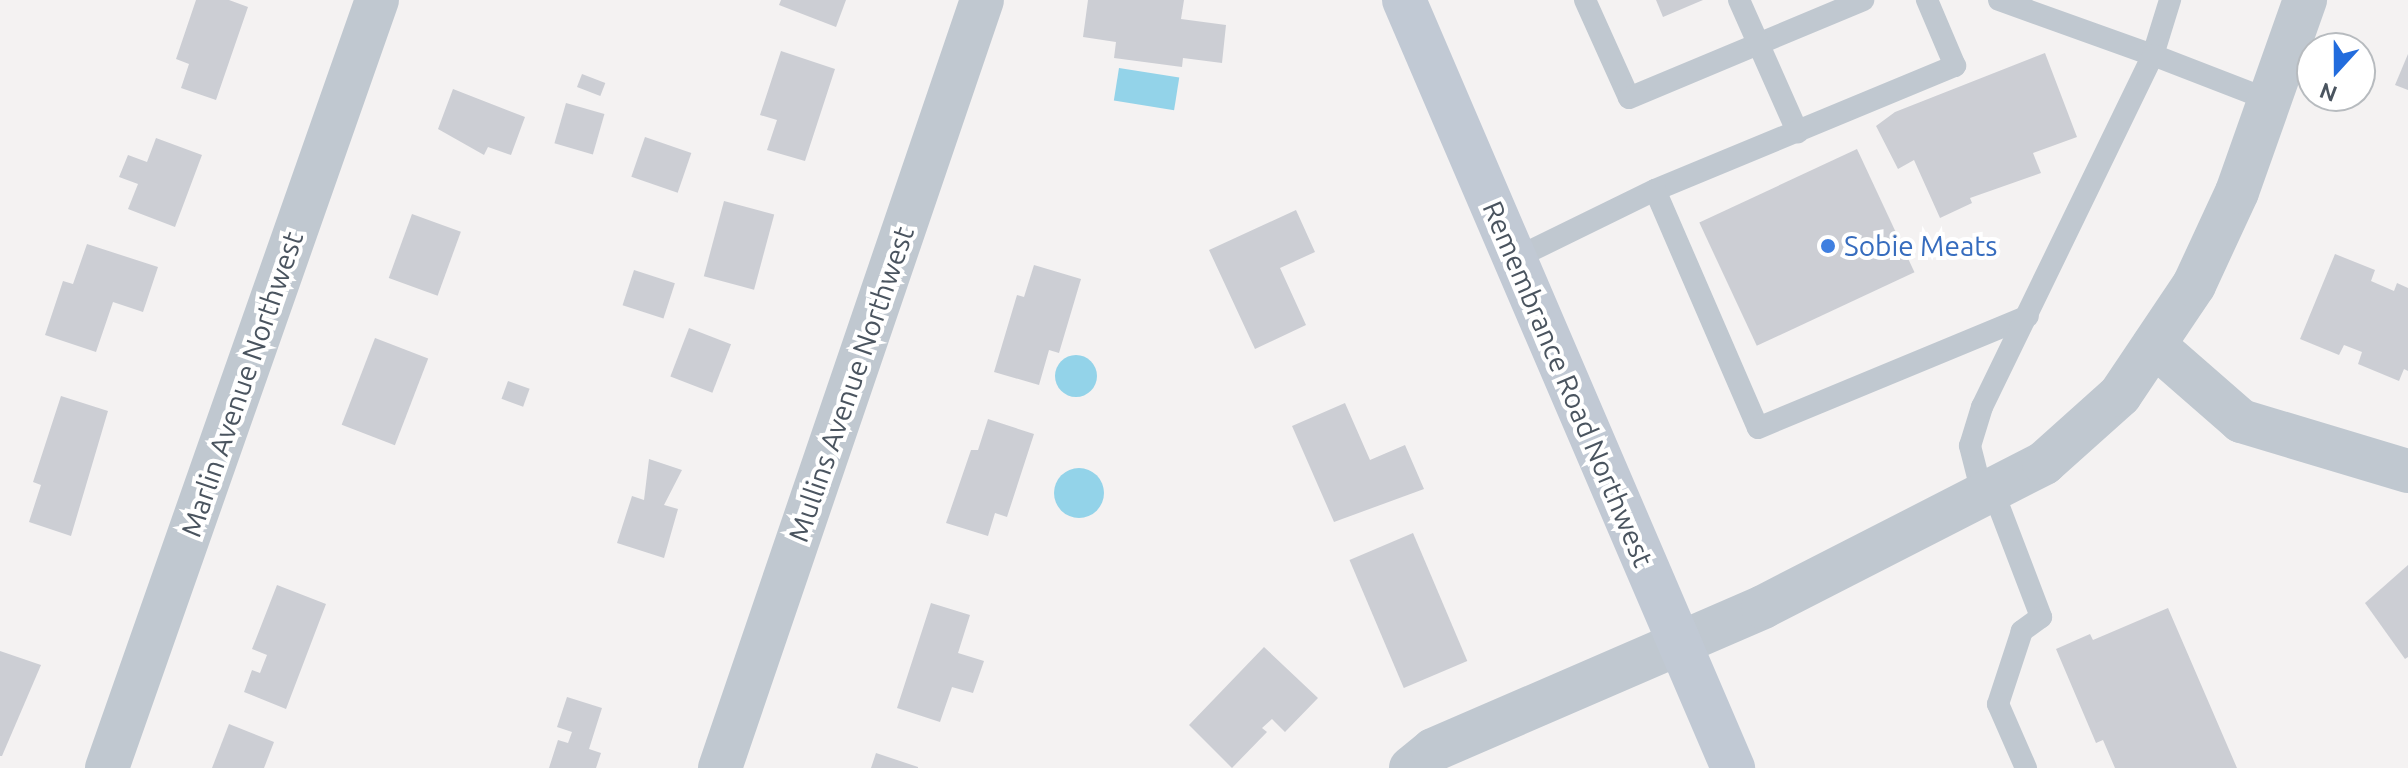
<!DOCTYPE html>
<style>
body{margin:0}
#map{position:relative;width:2408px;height:768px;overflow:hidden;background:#f4f2f2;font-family:Ubuntu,sans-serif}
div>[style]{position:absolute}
.water>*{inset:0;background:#93d3e9;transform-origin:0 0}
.round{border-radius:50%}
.building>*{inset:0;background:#ccced4;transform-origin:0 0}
.lane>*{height:22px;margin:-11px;padding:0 11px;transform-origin:11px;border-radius:11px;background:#c0c8d0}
.street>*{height:44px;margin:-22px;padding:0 22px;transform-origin:22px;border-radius:22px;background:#c0c8d0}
.secondary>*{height:44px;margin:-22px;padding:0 22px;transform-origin:22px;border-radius:22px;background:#c1c9d4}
.dots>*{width:22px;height:22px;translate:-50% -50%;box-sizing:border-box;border:4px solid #fff;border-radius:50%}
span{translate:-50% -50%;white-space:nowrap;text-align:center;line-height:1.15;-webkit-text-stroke:8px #fff;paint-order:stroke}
.shop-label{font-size:28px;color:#366cbe}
.left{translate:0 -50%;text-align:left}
.street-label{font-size:28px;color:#4a545f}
.north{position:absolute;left:2296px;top:32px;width:80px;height:80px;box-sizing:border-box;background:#fff;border:2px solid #b7bbbf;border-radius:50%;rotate:201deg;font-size:22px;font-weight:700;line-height:32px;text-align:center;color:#4a545f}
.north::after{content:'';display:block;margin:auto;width:28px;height:36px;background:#226cdd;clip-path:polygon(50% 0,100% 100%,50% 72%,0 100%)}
</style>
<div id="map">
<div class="water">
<div style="left:1119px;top:68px;width:61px;height:33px;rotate:9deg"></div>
<div class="round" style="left:1055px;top:355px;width:42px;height:42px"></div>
<div class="round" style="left:1054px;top:468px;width:50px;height:50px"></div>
</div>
<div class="building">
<div style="clip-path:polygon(196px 0,229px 0,248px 7px,216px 100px,181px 88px,189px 64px,176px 59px)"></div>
<div style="clip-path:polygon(781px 0,846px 0,836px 27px,779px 5px)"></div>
<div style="clip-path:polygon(1088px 0,1184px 0,1181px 19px,1226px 25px,1222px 63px,1183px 58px,1182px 67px,1114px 58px,1116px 42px,1083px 37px)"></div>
<div style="clip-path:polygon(1656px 0,1703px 0,1663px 17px)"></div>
<div style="clip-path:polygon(781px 51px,835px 69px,805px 161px,767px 150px,777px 120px,760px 115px)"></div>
<div style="clip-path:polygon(2045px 53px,2077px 137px,2033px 153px,2041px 173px,1970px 198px,1972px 203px,1940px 218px,1914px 160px,1898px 169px,1876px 126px,1895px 112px)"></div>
<div style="clip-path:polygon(2408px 54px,2408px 90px,2395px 85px)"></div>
<div style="left:582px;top:74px;width:25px;height:14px;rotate:21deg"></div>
<div style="clip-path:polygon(453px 89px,525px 117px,511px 155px,488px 147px,484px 155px,438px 129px)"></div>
<div style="left:566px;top:103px;width:40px;height:42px;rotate:16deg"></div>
<div style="left:645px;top:137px;width:49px;height:42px;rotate:19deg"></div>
<div style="clip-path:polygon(156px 138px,202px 155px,175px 227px,128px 209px,138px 184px,119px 177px,128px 155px,147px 162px)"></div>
<div style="left:1857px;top:149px;width:136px;height:174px;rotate:65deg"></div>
<div style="left:724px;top:201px;width:52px;height:78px;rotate:15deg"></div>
<div style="clip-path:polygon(1296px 210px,1315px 252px,1280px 268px,1306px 325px,1255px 349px,1209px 250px)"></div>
<div style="left:412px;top:214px;width:52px;height:68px;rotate:20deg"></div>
<div style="clip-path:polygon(87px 244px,158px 267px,143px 312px,113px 302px,96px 352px,45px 335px,63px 281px,73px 284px)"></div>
<div style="clip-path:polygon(2335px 254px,2375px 270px,2371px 281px,2394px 291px,2397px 283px,2408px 288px,2408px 371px,2404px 369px,2399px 381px,2358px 364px,2362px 352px,2344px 345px,2339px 355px,2300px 339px)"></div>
<div style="clip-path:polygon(1034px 265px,1081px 279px,1059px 353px,1049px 350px,1039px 385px,994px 372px,1017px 295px,1024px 297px)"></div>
<div style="left:634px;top:270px;width:43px;height:37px;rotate:18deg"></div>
<div style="left:689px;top:328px;width:45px;height:52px;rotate:21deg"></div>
<div style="left:375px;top:338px;width:57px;height:93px;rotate:21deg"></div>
<div style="left:508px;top:381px;width:23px;height:19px;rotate:20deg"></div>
<div style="clip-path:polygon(61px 396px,108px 411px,71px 536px,29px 522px,41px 485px,33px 482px)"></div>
<div style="clip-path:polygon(1345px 403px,1370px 460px,1405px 445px,1424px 489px,1334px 522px,1292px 426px)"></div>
<div style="clip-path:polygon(988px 419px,1034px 434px,1007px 517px,995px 513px,988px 536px,946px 523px,971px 450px,978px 450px)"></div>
<div style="clip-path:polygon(649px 459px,682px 470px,664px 505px,678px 509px,664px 558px,617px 543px,632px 496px,644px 500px)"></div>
<div style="left:1413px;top:533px;width:139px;height:69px;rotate:67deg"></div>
<div style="clip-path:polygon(2408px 565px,2408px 657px,2405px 659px,2365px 603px)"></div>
<div style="clip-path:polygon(277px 585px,326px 604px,286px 709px,244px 692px,252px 670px,260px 673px,267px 655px,252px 649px)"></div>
<div style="clip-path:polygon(931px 603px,970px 615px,958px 653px,984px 661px,973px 693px,952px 687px,940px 722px,897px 708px)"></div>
<div style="clip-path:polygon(2168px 608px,2237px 768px,2115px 768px,2103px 740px,2096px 743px,2056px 649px,2090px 634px,2093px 640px)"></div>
<div style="clip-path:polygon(1264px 647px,1318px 698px,1285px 732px,1272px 719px,1262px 728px,1267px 732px,1232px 768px,1189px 725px)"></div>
<div style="clip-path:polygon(0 651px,41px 665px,2px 756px,0 756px)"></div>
<div style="clip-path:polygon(567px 697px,602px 708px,589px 749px,601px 753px,596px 768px,549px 768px,558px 740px,568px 743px,572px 732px,557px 727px)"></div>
<div style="clip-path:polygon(229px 724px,274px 742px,264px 768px,212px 768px)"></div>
<div style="clip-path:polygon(876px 753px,918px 767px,918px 768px,871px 768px)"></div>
</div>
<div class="lane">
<div style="left:1585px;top:0;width:107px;rotate:65.8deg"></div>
<div style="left:1629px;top:98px;width:254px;rotate:-22.7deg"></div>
<div style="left:1739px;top:0;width:145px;rotate:66.1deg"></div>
<div style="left:1999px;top:0;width:164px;rotate:19.7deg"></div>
<div style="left:2153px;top:55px;width:58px;rotate:-72.8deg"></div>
<div style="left:1655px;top:190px;width:325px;rotate:-22.5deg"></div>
<div style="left:1955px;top:66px;width:72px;rotate:-113deg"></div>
<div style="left:1514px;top:259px;width:157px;rotate:-26.1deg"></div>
<div style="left:1655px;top:190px;width:259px;rotate:66.6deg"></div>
<div style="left:1758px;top:428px;width:292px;rotate:-22.5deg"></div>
<div style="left:1993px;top:491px;width:135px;rotate:69.1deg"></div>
<div style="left:2041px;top:617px;width:24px;rotate:144deg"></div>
<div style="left:2022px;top:631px;width:77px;rotate:108.2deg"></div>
<div style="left:1998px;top:704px;width:70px;rotate:66.4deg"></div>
<div style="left:1983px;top:497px;width:53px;rotate:-104.3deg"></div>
<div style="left:1970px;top:446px;width:41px;rotate:-72.9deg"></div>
<div style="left:1982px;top:407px;width:391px;rotate:-64.1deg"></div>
<div style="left:2153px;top:55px;width:124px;rotate:21.2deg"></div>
</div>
<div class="street">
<div style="left:2154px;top:345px;width:116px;rotate:41.1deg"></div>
<div style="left:2241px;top:421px;width:174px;rotate:16.7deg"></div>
<div style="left:107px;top:768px;width:814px;rotate:-70.63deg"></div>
<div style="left:720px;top:768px;width:811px;rotate:-71.16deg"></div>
<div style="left:1411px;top:768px;width:28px;rotate:-39deg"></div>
<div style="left:1433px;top:750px;width:360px;rotate:-23.4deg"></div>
<div style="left:1763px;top:607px;width:316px;rotate:-27.1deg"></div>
<div style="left:2044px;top:463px;width:102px;rotate:-41.8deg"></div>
<div style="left:2120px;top:395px;width:133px;rotate:-56.1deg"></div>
<div style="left:2194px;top:285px;width:102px;rotate:-65.2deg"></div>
<div style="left:2237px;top:192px;width:204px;rotate:-70.5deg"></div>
</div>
<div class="secondary">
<div style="left:1404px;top:0;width:836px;rotate:66.81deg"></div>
</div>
<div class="dots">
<div style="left:1828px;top:246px;background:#3f7fe0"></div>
</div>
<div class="shop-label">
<span class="left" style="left:1844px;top:246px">Sobie Meats</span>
</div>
<div class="street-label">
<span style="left:242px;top:384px;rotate:-71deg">Marlin Avenue Northwest</span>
<span style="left:851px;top:384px;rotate:-71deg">Mullins Avenue Northwest</span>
<span style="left:1568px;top:384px;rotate:67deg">Remembrance Road Northwest</span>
</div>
<div class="north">N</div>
</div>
